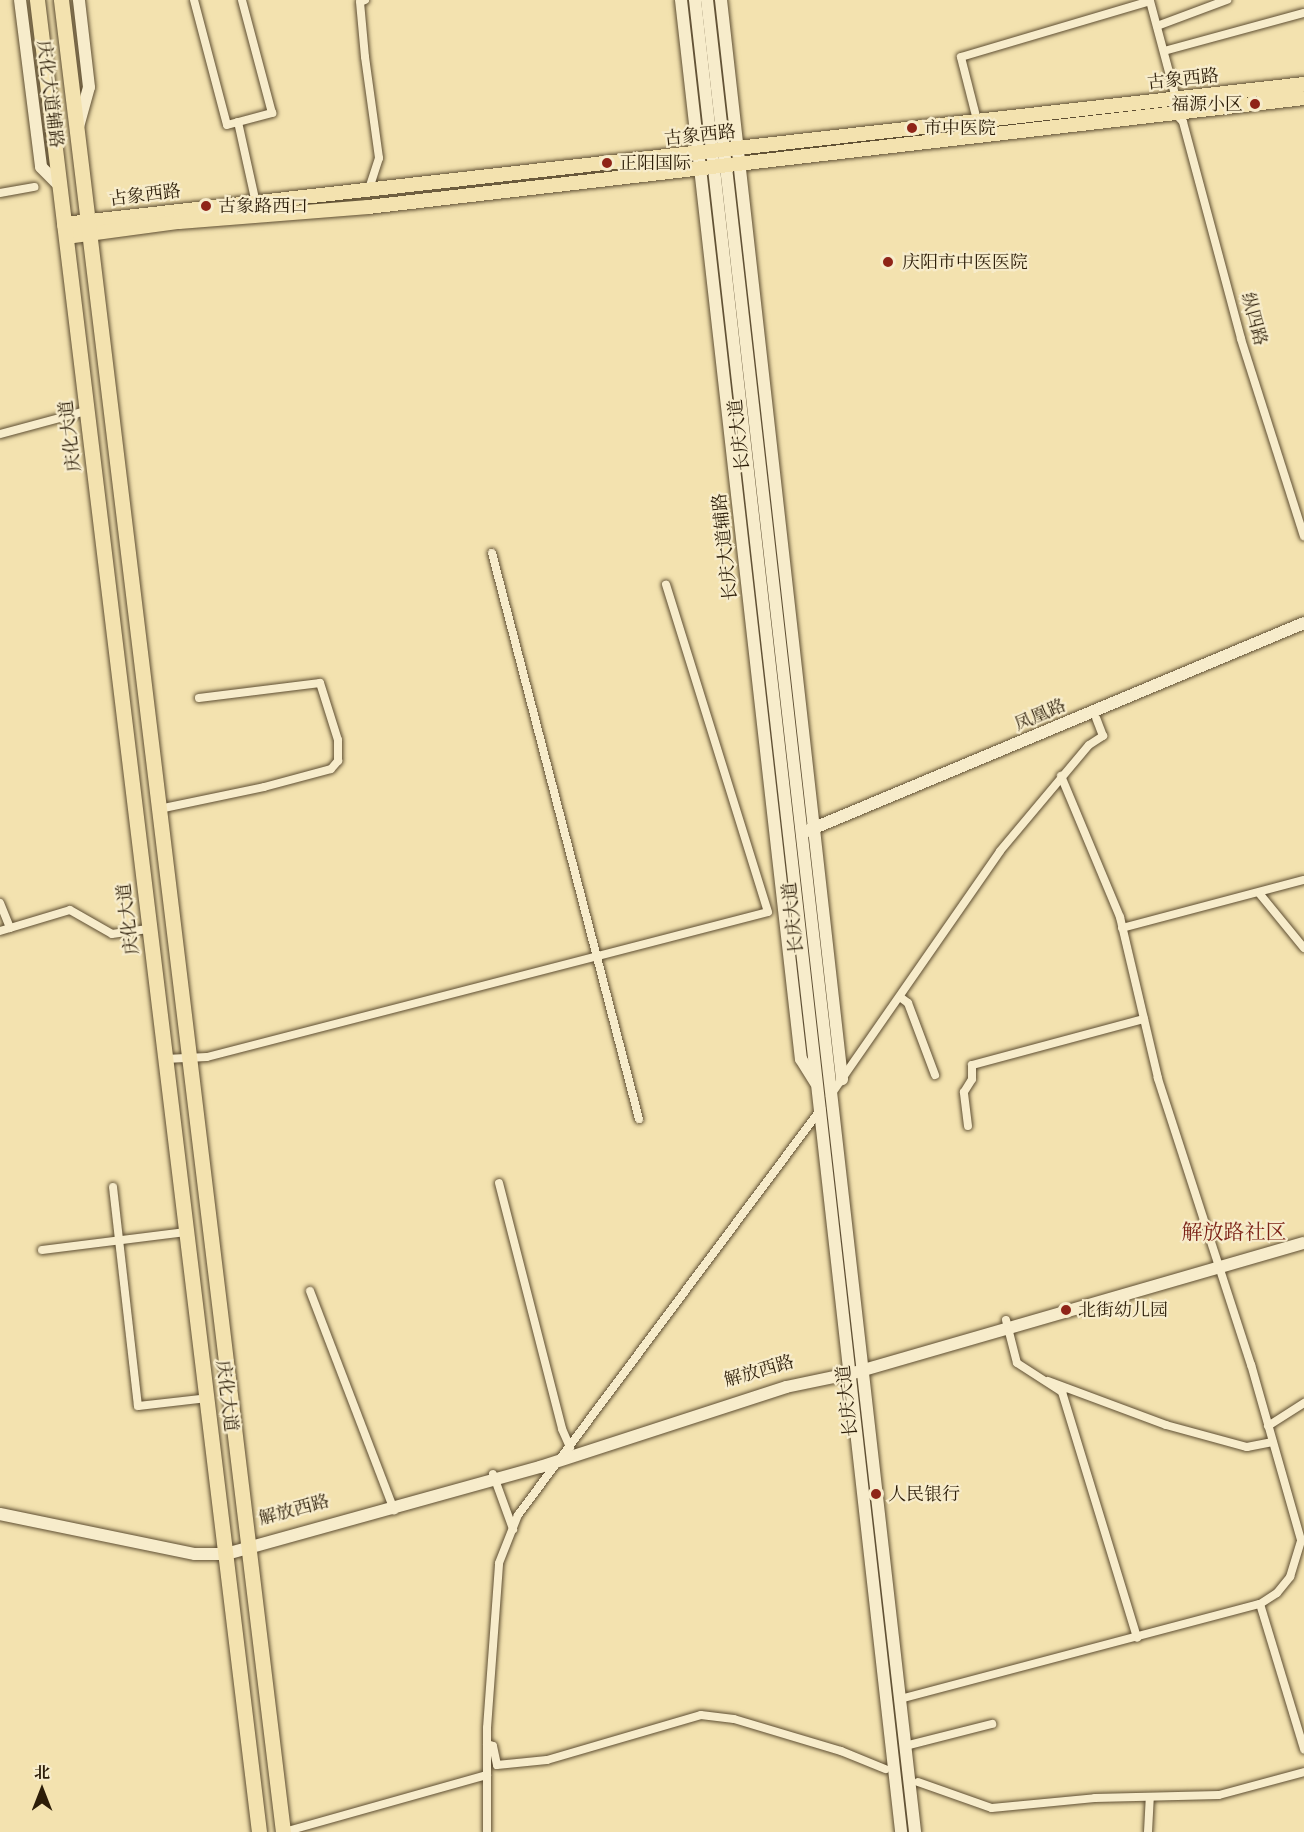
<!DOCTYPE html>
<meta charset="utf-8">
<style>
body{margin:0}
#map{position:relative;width:1304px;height:1832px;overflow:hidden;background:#f3e2af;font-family:"Libre Caslon Text","Noto Serif SC",serif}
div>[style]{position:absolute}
.roads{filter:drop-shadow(0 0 2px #5e4e32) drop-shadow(0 0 2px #5e4e32)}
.street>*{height:8px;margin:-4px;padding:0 4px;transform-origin:4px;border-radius:4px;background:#f7eccb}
.secondary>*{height:12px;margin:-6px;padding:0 6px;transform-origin:6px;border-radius:6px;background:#f7eccb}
.primary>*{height:14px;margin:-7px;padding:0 7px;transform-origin:7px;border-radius:7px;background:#f3e2af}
.highway>*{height:15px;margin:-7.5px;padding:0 7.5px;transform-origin:7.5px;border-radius:7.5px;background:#f3e2af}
.dots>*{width:16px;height:16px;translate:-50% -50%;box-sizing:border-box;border:3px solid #f7eccb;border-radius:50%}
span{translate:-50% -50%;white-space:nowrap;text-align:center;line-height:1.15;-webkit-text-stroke:4.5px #f7eccb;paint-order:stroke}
.street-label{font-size:18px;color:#2c1d08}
.poi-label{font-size:18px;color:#2c1d08}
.right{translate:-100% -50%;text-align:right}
.left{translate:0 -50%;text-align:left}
.quarter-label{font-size:21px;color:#7a1f14}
.north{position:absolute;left:12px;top:1760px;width:60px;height:60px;-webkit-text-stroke:4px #f7eccb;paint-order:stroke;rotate:0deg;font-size:16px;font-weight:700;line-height:24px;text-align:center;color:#2c1d08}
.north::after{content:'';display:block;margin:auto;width:21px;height:27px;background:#2c1d08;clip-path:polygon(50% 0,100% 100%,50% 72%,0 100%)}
</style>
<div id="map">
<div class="roads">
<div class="street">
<div style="left:194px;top:0;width:129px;rotate:75.2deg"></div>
<div style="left:227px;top:125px;width:47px;rotate:-14.9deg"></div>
<div style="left:272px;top:113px;width:117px;rotate:-104.9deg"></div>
<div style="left:365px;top:0;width:5px;rotate:158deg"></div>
<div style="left:360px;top:2px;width:55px;rotate:84.8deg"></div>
<div style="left:365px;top:57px;width:102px;rotate:82.1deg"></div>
<div style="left:379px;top:158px;width:35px;rotate:108deg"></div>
<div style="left:1157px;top:26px;width:75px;rotate:-20.4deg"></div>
<div style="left:1164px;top:51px;width:145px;rotate:-15.2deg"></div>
<div style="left:1175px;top:113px;width:12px;rotate:48deg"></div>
<div style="left:1183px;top:122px;width:225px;rotate:75deg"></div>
<div style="left:1241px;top:339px;width:207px;rotate:72.3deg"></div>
<div style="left:977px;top:120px;width:65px;rotate:-104.3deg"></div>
<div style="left:961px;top:57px;width:197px;rotate:-16.5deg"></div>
<div style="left:1150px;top:1px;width:100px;rotate:75deg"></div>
<div style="left:238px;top:122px;width:83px;rotate:77.5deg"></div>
<div style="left:0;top:193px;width:35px;rotate:-10deg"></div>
<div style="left:0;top:434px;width:89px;rotate:-15deg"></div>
<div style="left:492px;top:553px;width:585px;rotate:75.44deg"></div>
<div style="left:159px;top:809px;width:107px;rotate:-11.8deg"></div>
<div style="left:264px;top:787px;width:69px;rotate:-15deg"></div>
<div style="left:331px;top:769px;width:11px;rotate:-49deg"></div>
<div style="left:338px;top:761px;width:21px;rotate:-90deg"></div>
<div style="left:338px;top:740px;width:60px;rotate:-107.5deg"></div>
<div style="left:320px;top:683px;width:122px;rotate:172.9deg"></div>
<div style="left:1259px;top:893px;width:71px;rotate:50.7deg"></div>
<div style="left:0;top:903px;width:27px;rotate:68deg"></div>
<div style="left:1122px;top:928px;width:188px;rotate:-14.8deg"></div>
<div style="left:0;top:931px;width:73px;rotate:-16.7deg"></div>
<div style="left:70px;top:910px;width:48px;rotate:29.7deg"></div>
<div style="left:112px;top:934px;width:36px;rotate:-8deg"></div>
<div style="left:900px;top:997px;width:10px;rotate:37deg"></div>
<div style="left:908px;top:1003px;width:77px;rotate:69.4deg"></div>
<div style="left:165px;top:1059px;width:42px;rotate:-2.7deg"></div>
<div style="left:207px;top:1057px;width:579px;rotate:-14.49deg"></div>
<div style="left:768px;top:912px;width:343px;rotate:-107.3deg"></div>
<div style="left:830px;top:1096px;width:298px;rotate:-55.2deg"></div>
<div style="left:1000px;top:851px;width:138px;rotate:-50deg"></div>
<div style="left:1089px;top:745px;width:17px;rotate:-33deg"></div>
<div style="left:1103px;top:736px;width:19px;rotate:-111deg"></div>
<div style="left:968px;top:1126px;width:34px;rotate:-97deg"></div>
<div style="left:964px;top:1092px;width:15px;rotate:-58deg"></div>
<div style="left:972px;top:1079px;width:14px;rotate:-90deg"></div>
<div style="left:972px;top:1065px;width:178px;rotate:-15deg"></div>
<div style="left:499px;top:1183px;width:254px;rotate:75.6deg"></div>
<div style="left:562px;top:1429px;width:20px;rotate:66deg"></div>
<div style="left:113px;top:1187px;width:220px;rotate:83.5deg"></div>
<div style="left:138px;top:1406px;width:70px;rotate:-6.5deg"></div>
<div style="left:42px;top:1250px;width:145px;rotate:-7.1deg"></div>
<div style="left:310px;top:1291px;width:235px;rotate:69deg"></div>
<div style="left:1006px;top:1320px;width:44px;rotate:75.7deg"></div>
<div style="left:1017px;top:1363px;width:54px;rotate:32.8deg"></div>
<div style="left:1062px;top:1392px;width:257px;rotate:73deg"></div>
<div style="left:1048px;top:1381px;width:126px;rotate:20.4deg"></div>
<div style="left:1166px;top:1425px;width:84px;rotate:15.2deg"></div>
<div style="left:1247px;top:1447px;width:26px;rotate:-11deg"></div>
<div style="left:1268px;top:1426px;width:43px;rotate:-32.6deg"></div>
<div style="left:493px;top:1474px;width:59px;rotate:70deg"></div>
<div style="left:1260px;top:1604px;width:152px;rotate:73.1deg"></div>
<div style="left:900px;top:1699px;width:372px;rotate:-14.8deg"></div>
<div style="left:1260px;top:1604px;width:20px;rotate:-33deg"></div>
<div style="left:1277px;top:1593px;width:21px;rotate:-51deg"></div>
<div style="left:1290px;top:1577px;width:39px;rotate:-73deg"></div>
<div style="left:1301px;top:1540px;width:182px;rotate:-105.9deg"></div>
<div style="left:1251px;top:1365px;width:302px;rotate:-108deg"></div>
<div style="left:1158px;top:1078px;width:165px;rotate:-103.3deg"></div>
<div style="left:1120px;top:917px;width:153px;rotate:-112.7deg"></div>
<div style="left:487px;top:1744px;width:6px;rotate:18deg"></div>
<div style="left:493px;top:1746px;width:19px;rotate:78deg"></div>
<div style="left:497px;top:1765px;width:50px;rotate:-5.7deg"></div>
<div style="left:547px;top:1760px;width:160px;rotate:-16.3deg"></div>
<div style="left:701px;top:1715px;width:33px;rotate:7deg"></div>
<div style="left:734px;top:1719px;width:112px;rotate:16.7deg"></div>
<div style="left:841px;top:1751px;width:48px;rotate:22.2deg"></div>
<div style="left:905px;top:1746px;width:90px;rotate:-14.2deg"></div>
<div style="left:918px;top:1782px;width:78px;rotate:19.4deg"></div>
<div style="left:992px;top:1808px;width:103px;rotate:-5.5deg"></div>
<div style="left:1095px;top:1798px;width:124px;rotate:-1.4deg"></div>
<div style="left:1219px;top:1795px;width:88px;rotate:-15.1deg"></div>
<div style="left:284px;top:1832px;width:211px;rotate:-15.7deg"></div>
<div style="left:487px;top:1832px;width:104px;rotate:-90deg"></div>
<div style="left:487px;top:1728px;width:165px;rotate:-85.8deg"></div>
<div style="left:499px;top:1563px;width:52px;rotate:-68.4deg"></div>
<div style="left:518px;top:1515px;width:507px;rotate:-53.27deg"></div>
<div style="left:1148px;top:1832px;width:35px;rotate:-87deg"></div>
</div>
<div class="secondary">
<div style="left:20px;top:0;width:168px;rotate:82.8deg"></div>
<div style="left:41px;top:167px;width:25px;rotate:45deg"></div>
<div style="left:681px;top:0;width:1066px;rotate:83.54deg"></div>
<div style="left:801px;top:1059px;width:28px;rotate:58deg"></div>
<div style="left:695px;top:0;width:1844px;rotate:83.58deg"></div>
<div style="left:707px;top:0;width:1844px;rotate:83.52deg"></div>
<div style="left:721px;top:0;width:1086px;rotate:83.6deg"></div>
<div style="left:78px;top:127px;width:41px;rotate:-74.6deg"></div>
<div style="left:89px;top:87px;width:88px;rotate:-96.6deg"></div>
<div style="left:807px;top:831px;width:539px;rotate:-22.71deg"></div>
<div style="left:0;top:1514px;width:199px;rotate:11.6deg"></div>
<div style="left:195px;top:1554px;width:31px"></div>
<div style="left:226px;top:1554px;width:326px;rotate:-15.5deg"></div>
<div style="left:540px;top:1467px;width:259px;rotate:-18deg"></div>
<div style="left:786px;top:1387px;width:68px;rotate:-11.8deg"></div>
<div style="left:853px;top:1373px;width:469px;rotate:-16.1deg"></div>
</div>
<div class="primary">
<div style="left:64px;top:224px;width:1248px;rotate:-6.44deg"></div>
<div style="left:66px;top:237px;width:114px;rotate:-7.6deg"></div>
<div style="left:179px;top:222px;width:190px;rotate:-4.5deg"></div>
<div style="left:368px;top:207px;width:942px;rotate:-6.64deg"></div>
</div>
<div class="highway">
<div style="left:37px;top:0;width:1845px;rotate:83.09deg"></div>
<div style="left:61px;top:0;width:1845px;rotate:83.09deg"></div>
</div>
</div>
<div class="dots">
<div style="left:1255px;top:104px;background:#8f2418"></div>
<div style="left:912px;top:128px;background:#8f2418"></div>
<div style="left:607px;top:163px;background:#8f2418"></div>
<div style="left:206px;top:206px;background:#8f2418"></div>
<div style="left:888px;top:262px;background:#8f2418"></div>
<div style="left:1066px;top:1310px;background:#8f2418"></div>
<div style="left:876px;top:1494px;background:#8f2418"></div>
</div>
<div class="street-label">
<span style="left:1183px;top:79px;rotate:-6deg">古象西路</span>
<span style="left:50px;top:94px;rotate:83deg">庆化大道辅路</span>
<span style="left:700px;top:135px;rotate:-6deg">古象西路</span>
<span style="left:145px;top:195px;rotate:-7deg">古象西路</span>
<span style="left:1254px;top:319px;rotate:75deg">纵四路</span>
<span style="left:739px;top:435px;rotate:-96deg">长庆大道</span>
<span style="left:70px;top:436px;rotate:-97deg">庆化大道</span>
<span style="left:725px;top:547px;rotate:-96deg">长庆大道辅路</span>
<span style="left:1040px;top:715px;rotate:-23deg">凤凰路</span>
<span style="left:793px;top:918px;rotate:-96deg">长庆大道</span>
<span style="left:128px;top:919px;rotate:-97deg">庆化大道</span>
<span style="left:759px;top:1371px;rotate:-16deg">解放西路</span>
<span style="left:227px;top:1396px;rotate:83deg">庆化大道</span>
<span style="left:847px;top:1401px;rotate:-96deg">长庆大道</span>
<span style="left:294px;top:1510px;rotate:-15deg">解放西路</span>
</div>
<div class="poi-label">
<span class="right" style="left:1243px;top:104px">福源小区</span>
<span class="left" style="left:924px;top:128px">市中医院</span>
<span class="left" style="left:619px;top:163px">正阳国际</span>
<span class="left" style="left:218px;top:206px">古象路西口</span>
<span class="left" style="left:902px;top:262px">庆阳市中医医院</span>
<span class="left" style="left:1078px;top:1310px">北街幼儿园</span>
<span class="left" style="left:888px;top:1494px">人民银行</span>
</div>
<div class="quarter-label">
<span style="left:1234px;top:1232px">解放路社区</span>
</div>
<div class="north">北</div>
</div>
